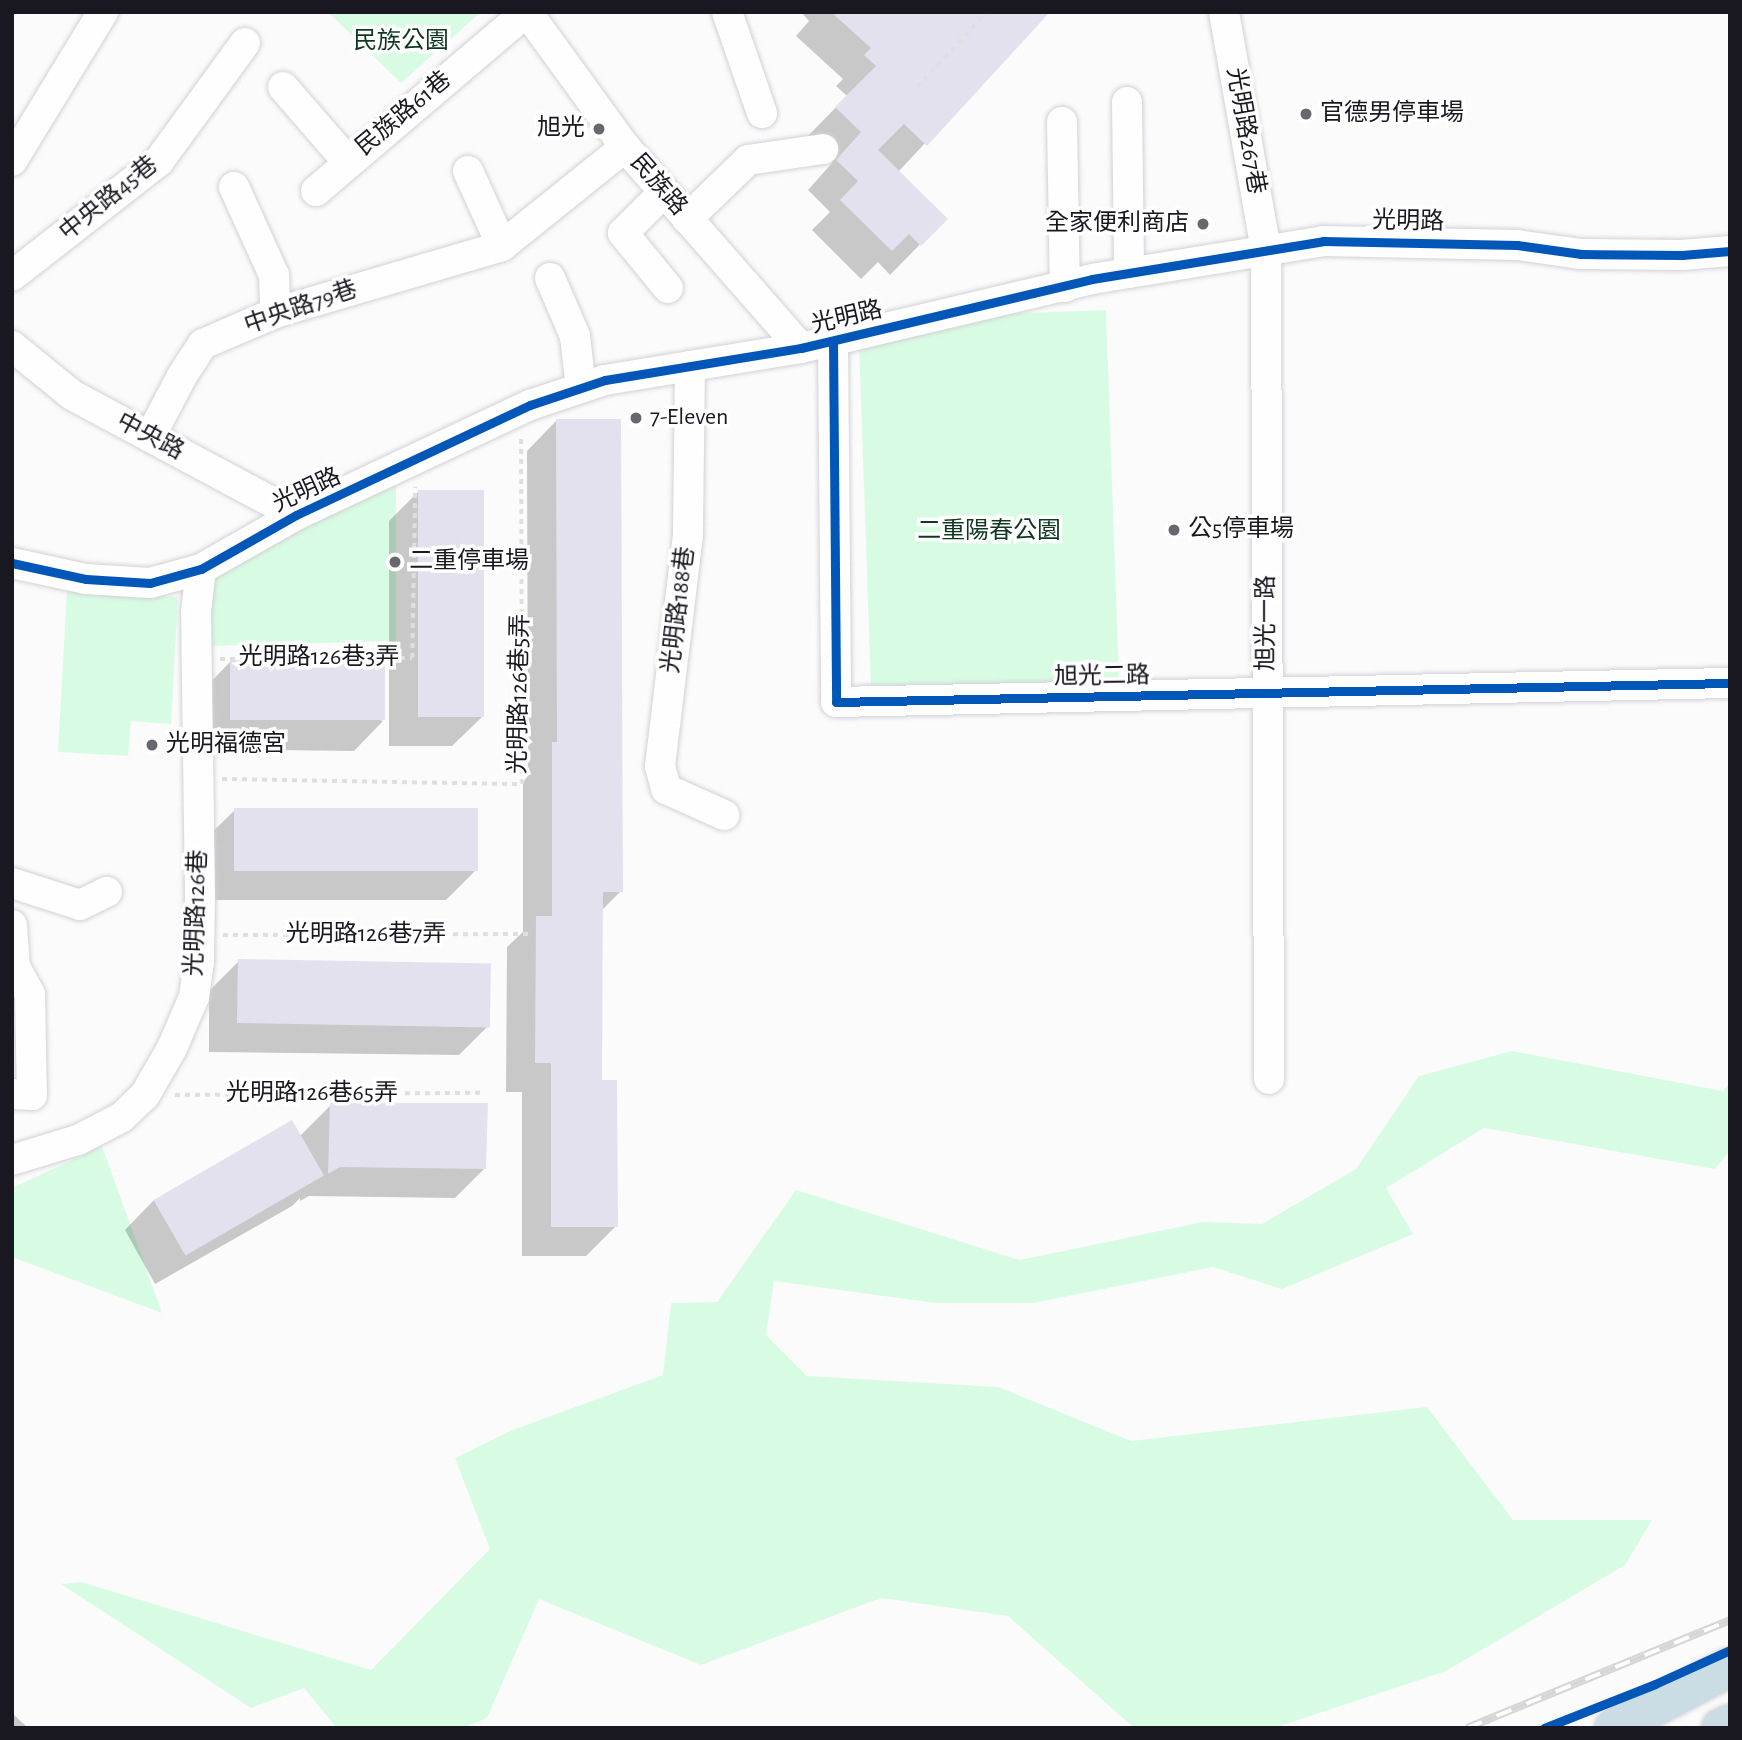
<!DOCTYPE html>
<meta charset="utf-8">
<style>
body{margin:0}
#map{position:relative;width:1742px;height:1740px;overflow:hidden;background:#fbfbfb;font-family:"Alegreya Sans","Noto Sans TC",sans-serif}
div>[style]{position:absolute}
.green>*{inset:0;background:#d8fce3;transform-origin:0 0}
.shadow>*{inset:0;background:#0003}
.building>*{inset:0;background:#e4e1ee;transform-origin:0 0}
.path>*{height:3.5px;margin-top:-1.75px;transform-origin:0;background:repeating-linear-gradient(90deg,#dfdfe0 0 5px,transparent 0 10px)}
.roads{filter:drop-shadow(0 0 2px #d2d1d6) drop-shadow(0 0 2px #d2d1d6)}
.minor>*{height:30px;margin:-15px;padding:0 15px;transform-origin:15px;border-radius:15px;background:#fefefe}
.highway>*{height:38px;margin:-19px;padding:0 19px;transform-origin:19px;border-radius:19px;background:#cadce4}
.rail>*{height:8px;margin-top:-4px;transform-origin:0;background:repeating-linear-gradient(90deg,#fff 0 16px,#d6d6d6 0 32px);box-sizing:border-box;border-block:2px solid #d6d6d6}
.cycleway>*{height:9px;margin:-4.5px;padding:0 4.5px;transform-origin:4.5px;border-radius:4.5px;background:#0057b8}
.dots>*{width:19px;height:19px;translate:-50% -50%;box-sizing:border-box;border:4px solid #fff;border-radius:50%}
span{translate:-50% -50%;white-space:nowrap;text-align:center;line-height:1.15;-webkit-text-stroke:7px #fff;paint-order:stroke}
.park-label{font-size:24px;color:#103820}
.street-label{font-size:24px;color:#191821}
.poi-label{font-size:24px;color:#191821}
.left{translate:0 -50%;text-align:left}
.right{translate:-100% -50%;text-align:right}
.frame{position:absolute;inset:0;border:14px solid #191821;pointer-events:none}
</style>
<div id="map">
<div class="green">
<div style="clip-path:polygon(328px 12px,481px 12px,401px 83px)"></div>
<div style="left:1106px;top:310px;width:371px;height:248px;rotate:88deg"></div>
<div style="clip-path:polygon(396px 479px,396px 641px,209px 646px,213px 580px,307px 521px)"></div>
<div style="clip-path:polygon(67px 591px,178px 597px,171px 724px,131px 721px,128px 756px,58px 752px)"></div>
<div style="clip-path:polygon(1512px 1051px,1723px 1091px,1730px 1082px,1730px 1151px,1715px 1169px,1484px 1128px,1386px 1188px,1413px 1234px,1282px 1289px,1213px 1267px,1033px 1303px,935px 1303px,774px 1281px,766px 1335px,807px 1376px,998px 1387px,1131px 1441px,1427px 1407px,1513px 1520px,1652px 1520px,1625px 1565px,1446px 1671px,1274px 1728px,1134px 1728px,1008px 1616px,881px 1598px,701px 1665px,539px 1599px,487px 1718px,463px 1728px,337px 1728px,304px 1688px,251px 1708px,61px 1584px,81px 1582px,371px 1670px,490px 1549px,455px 1458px,510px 1431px,663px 1375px,671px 1303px,717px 1302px,796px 1190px,1020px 1260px,1203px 1222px,1262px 1224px,1356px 1169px,1419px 1076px)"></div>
<div style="clip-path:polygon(102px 1146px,162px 1313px,12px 1257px,12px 1188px)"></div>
</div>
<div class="shadow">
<div style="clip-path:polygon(801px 12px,1048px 12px,898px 172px,945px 219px,890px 275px,878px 262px,861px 279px,812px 230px,830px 212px,808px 190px,832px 163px,807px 137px,847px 96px,836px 86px,843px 79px,796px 36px,809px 21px)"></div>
<div style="clip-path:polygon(556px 421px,621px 891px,601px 911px,600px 1082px,616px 1226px,586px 1256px,522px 1256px,522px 1092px,506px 1092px,507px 947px,523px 932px,523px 774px,528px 768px,527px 451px)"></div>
<div style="clip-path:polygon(419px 491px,482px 717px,452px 746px,389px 746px,389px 521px)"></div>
<div style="clip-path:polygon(230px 662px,383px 721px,354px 751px,200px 749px,201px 692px)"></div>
<div style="clip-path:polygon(235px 810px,476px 870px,446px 900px,205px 900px,205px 839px)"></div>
<div style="clip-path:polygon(239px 961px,489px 1025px,459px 1055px,209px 1052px,209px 991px)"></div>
<div style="clip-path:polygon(331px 1105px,485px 1168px,455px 1198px,309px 1196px,300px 1201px,300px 1198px,292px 1206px,155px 1284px,125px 1230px,154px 1200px,300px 1136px)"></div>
<div style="clip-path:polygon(12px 1713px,28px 1728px,12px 1728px)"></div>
</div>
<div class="building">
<div style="clip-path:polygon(831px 12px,1050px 12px,927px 146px,904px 124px,878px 150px,948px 219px,921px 246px,909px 234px,892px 251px,840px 200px,858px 181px,836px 160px,861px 132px,835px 107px,876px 66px,864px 55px,871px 48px)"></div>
<div style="clip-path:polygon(556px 419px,621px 419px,623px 892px,603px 892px,602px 1080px,617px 1080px,618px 1227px,551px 1227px,551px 1063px,535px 1063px,536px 916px,552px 916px,552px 742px,557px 742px)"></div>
<div style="left:418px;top:490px;width:66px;height:227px"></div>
<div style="left:230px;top:660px;width:155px;height:60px"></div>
<div style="left:234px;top:808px;width:244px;height:63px"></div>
<div style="left:238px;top:959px;width:253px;height:64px;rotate:1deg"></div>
<div style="clip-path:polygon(330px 1103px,488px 1103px,486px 1169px,340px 1167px,328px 1174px)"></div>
<div style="left:292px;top:1120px;width:64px;height:160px;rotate:60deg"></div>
</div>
<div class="path">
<div style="left:917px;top:87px;width:103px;rotate:-47deg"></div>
<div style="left:220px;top:659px;width:192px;rotate:-0.3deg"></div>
<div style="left:412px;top:658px;width:171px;rotate:-89deg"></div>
<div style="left:222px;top:779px;width:300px;rotate:1deg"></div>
<div style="left:522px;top:784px;width:347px;rotate:-90.2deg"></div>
<div style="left:223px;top:935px;width:310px;rotate:-0.2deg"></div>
<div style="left:175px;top:1095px;width:305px;rotate:-0.4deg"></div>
</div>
<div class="roads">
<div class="minor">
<div style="left:527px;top:12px;width:167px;rotate:54deg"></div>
<div style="left:625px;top:147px;width:267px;rotate:48.8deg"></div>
<div style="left:727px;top:12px;width:107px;rotate:70.9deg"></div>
<div style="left:1224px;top:12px;width:243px;rotate:80deg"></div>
<div style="left:1266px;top:251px;width:828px;rotate:89.79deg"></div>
<div style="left:283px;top:87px;width:98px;rotate:49.1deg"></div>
<div style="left:1127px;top:102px;width:171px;rotate:89.3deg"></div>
<div style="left:1062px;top:122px;width:165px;rotate:89deg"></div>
<div style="left:12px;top:161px;width:175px;rotate:-58.6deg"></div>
<div style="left:468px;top:171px;width:82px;rotate:65.6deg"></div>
<div style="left:234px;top:187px;width:97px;rotate:65.6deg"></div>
<div style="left:274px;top:275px;width:38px;rotate:88deg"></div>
<div style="left:316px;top:191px;width:276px;rotate:-40.4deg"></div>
<div style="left:664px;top:192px;width:58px;rotate:135deg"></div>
<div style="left:623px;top:233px;width:71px;rotate:50.7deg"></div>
<div style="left:687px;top:219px;width:85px;rotate:-44deg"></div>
<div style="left:748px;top:160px;width:76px;rotate:-8.3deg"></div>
<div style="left:12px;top:276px;width:187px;rotate:-38deg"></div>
<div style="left:159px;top:161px;width:146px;rotate:-53.9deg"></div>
<div style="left:550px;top:278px;width:63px;rotate:66.7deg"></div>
<div style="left:575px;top:336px;width:52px;rotate:83.4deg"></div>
<div style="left:833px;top:341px;width:361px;rotate:89.5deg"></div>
<div style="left:836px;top:702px;width:894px;rotate:-1.22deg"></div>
<div style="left:12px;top:346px;width:77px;rotate:39.2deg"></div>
<div style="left:72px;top:395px;width:254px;rotate:28.2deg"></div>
<div style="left:690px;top:366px;width:169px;rotate:90.7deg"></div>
<div style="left:688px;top:535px;width:233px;rotate:96.9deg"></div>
<div style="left:660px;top:766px;width:24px;rotate:75deg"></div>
<div style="left:666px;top:789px;width:64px;rotate:24.1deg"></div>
<div style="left:150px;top:437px;width:69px;rotate:-62.3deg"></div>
<div style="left:182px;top:376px;width:38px;rotate:-57deg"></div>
<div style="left:203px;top:344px;width:78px;rotate:-23.3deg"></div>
<div style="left:275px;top:313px;width:237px;rotate:-16.4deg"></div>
<div style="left:502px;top:246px;width:158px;rotate:-38.8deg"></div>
<div style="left:12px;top:563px;width:76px;rotate:12.2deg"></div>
<div style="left:86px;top:579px;width:64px;rotate:3.6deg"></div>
<div style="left:150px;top:583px;width:53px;rotate:-15.4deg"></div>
<div style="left:201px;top:569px;width:109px;rotate:-29.6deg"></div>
<div style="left:296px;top:515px;width:259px;rotate:-25.2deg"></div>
<div style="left:530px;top:405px;width:79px;rotate:-18.4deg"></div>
<div style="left:605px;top:380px;width:199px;rotate:-9.3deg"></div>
<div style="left:801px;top:348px;width:299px;rotate:-13.3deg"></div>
<div style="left:1092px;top:279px;width:234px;rotate:-9.3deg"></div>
<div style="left:1323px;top:241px;width:194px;rotate:1.2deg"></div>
<div style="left:1517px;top:245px;width:65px;rotate:8deg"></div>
<div style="left:1581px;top:254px;width:101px;rotate:0.6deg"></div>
<div style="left:1682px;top:255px;width:48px;rotate:-4.8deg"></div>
<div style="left:12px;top:883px;width:71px;rotate:17.9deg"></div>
<div style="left:80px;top:905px;width:30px;rotate:-26deg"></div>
<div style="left:12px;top:925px;width:42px;rotate:85.9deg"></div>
<div style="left:15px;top:967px;width:31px;rotate:61deg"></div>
<div style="left:30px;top:994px;width:101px;rotate:88.9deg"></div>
<div style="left:32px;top:1095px;width:20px;rotate:-177deg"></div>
<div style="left:12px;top:1160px;width:69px;rotate:-16.9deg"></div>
<div style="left:78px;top:1140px;width:50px;rotate:-27.6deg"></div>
<div style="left:122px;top:1117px;width:32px;rotate:-44deg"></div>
<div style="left:145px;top:1095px;width:54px;rotate:-60.1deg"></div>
<div style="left:172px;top:1048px;width:56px;rotate:-66.7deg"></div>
<div style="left:194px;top:997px;width:37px;rotate:-82deg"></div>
<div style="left:199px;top:960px;width:64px;rotate:-89.1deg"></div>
<div style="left:200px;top:896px;width:284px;rotate:-90.8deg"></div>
<div style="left:196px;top:612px;width:43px;rotate:-83.4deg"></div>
</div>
<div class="highway">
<div style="left:1614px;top:1728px;width:131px;rotate:-27.7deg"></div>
<div style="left:1721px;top:1728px;width:10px;rotate:-24deg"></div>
</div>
</div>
<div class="rail">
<div style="left:1467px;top:1728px;width:284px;rotate:-22.3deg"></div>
</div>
<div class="cycleway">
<div style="left:833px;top:341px;width:361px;rotate:89.5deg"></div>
<div style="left:836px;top:702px;width:894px;rotate:-1.22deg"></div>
<div style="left:12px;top:563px;width:76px;rotate:12.2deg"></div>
<div style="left:86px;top:579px;width:64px;rotate:3.6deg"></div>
<div style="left:150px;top:583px;width:53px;rotate:-15.4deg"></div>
<div style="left:201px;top:569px;width:109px;rotate:-29.6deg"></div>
<div style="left:296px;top:515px;width:259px;rotate:-25.2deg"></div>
<div style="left:530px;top:405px;width:79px;rotate:-18.4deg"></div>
<div style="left:605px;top:380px;width:199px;rotate:-9.3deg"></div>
<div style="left:801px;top:348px;width:299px;rotate:-13.3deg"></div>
<div style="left:1092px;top:279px;width:234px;rotate:-9.3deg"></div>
<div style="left:1323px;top:241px;width:194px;rotate:1.2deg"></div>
<div style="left:1517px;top:245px;width:65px;rotate:8deg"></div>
<div style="left:1581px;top:254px;width:101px;rotate:0.6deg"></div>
<div style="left:1682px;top:255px;width:48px;rotate:-4.8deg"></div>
<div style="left:1544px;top:1728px;width:119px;rotate:-21.6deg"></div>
<div style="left:1655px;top:1684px;width:82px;rotate:-24.4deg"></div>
</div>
<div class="dots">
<div style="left:1306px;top:114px;background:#68676d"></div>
<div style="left:599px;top:129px;background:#68676d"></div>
<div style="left:1203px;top:224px;background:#68676d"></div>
<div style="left:636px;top:418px;background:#68676d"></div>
<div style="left:1174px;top:530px;background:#68676d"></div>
<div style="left:395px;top:562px;background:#68676d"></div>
<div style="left:152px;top:745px;background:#68676d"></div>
</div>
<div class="park-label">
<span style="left:401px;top:42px">民族公園</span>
<span style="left:989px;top:532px">二重陽春公園</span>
</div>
<div class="street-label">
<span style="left:404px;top:114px;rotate:-40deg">民族路61巷</span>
<span style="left:1245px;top:131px;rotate:80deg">光明路267巷</span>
<span style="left:658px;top:185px;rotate:49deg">民族路</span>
<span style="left:109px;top:199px;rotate:-39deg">中央路45巷</span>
<span style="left:1408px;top:222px;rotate:1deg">光明路</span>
<span style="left:301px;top:308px;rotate:-19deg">中央路79巷</span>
<span style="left:847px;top:318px;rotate:-13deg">光明路</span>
<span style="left:150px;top:437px;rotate:28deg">中央路</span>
<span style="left:307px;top:491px;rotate:-25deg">光明路</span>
<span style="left:679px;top:610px;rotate:-83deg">光明路188巷</span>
<span style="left:1267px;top:623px;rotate:-90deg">旭光一路</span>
<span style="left:319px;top:658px">光明路126巷3弄</span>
<span style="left:1102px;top:677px;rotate:-1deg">旭光二路</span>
<span style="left:520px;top:694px;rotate:-89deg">光明路126巷5弄</span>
<span style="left:197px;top:913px;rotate:-88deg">光明路126巷</span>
<span style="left:366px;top:935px">光明路126巷7弄</span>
<span style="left:312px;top:1094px">光明路126巷65弄</span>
</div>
<div class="poi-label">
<span class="left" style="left:1320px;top:114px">官德男停車場</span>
<span class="right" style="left:585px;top:129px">旭光</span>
<span class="right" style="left:1189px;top:224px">全家便利商店</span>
<span class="left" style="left:650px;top:418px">7-Eleven</span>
<span class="left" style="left:1188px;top:530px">公5停車場</span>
<span class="left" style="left:409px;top:562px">二重停車場</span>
<span class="left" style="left:166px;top:745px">光明福德宮</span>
</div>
<div class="frame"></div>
</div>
